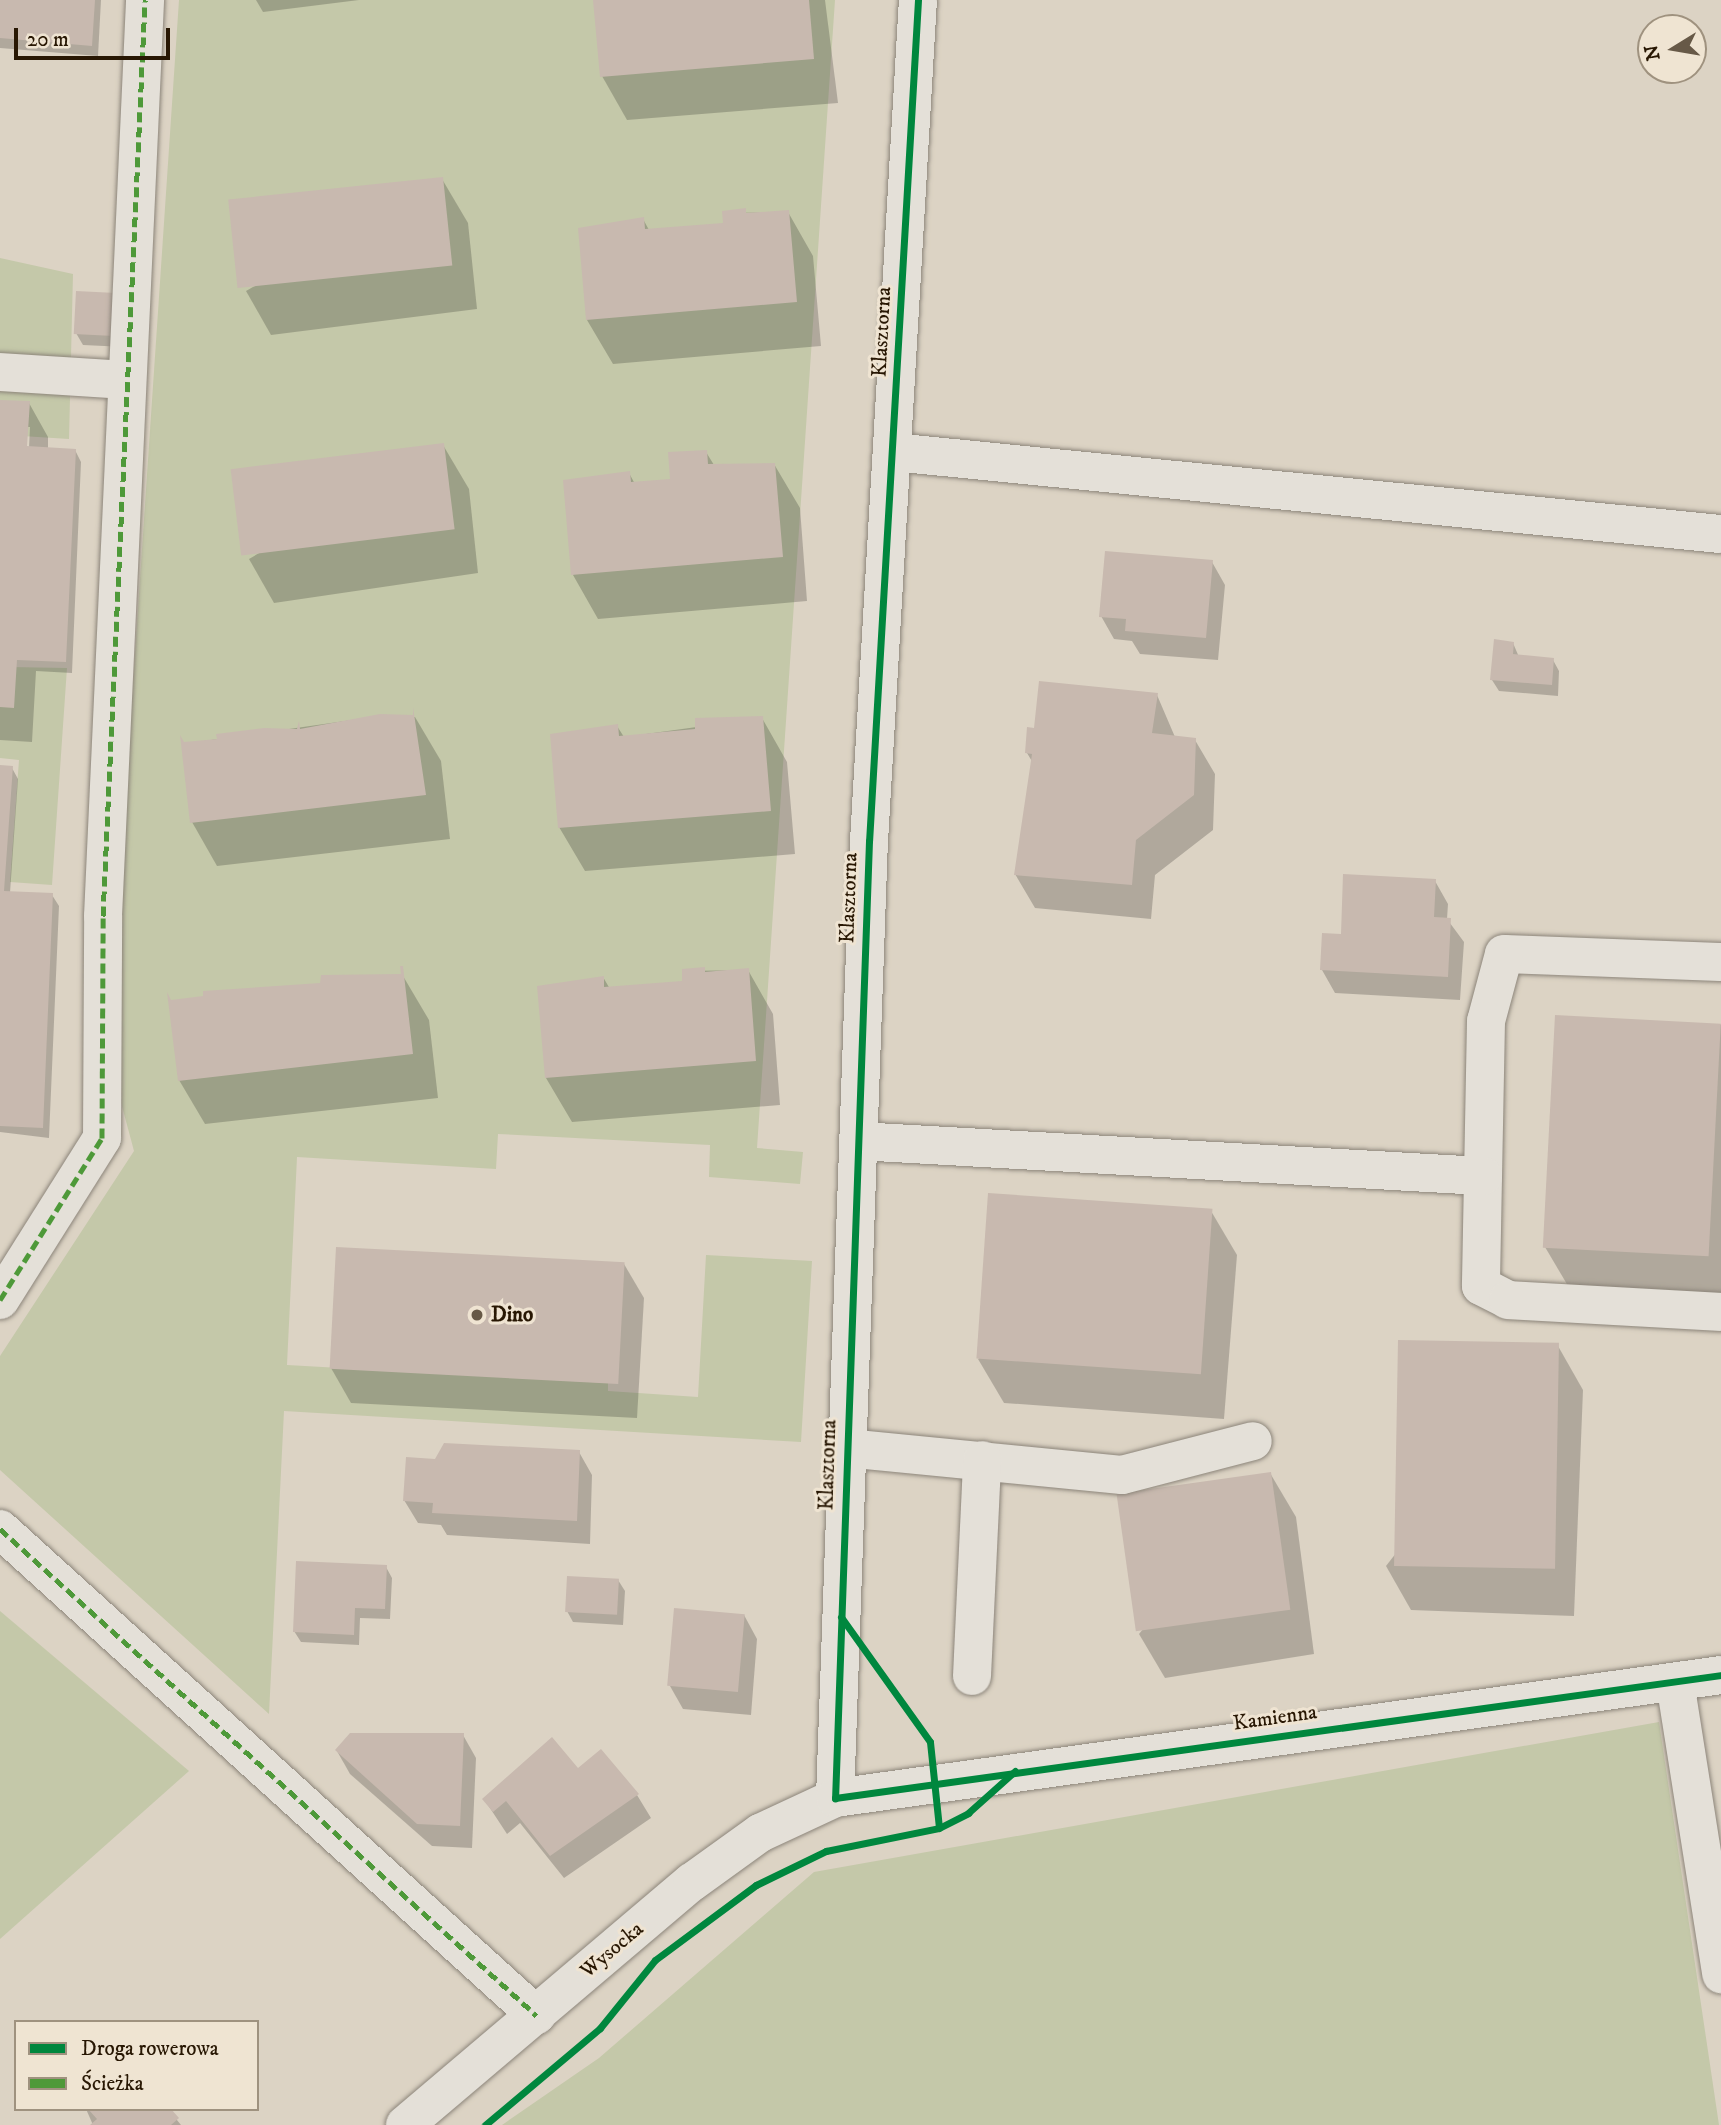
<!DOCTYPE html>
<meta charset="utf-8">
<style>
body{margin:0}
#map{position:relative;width:1721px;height:2125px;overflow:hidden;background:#dcd3c4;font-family:"IM FELL DW Pica",serif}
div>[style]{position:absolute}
.green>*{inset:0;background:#c4c8a9}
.shadow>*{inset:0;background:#0003}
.building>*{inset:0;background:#c8b9af;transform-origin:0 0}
.roads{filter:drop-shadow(0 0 2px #8c857a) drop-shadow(0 0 2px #8c857a)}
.minor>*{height:38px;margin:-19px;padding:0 19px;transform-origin:19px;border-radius:19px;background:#e4e0d8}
.quiet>*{height:5px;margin-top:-2.5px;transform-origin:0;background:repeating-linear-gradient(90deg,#4e9939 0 10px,transparent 0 15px)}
.cycleway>*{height:7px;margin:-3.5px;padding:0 3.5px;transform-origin:3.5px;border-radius:3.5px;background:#00873e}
.dots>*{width:19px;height:19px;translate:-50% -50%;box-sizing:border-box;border:4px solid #efe4d2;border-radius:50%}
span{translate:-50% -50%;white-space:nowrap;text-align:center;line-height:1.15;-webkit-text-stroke:6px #efe4d2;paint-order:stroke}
.street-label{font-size:21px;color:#281703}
.poi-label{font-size:21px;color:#281703;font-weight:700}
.left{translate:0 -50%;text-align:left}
.legend{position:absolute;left:14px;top:2020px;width:245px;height:91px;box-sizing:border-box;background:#efe4d2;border:2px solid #9f927f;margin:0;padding:9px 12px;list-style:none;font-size:21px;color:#281703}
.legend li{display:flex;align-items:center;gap:14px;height:35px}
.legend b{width:35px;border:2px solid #9f927f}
.north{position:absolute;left:1637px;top:14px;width:70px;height:70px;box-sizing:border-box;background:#efe4d2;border:2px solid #9f927f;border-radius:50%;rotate:259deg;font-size:19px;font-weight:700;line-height:28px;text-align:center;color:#281703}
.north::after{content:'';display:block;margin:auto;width:24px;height:32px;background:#675947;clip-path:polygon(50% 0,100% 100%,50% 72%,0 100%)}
.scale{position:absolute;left:14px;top:28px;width:156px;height:32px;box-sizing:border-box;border:4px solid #281703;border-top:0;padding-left:9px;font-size:21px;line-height:24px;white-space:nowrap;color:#281703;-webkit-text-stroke:5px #efe4d2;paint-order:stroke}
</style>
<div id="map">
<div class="green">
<div style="clip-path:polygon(179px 0,835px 0,757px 1148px,803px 1152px,800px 1184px,709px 1177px,710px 1145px,498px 1134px,496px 1169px,297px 1157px,287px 1365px,608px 1383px,608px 1391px,698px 1397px,706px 1255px,812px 1261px,801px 1442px,284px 1411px,269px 1714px,0 1470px,0 1356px,134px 1151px,108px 1054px)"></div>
<div style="clip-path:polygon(0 258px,73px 274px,69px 439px,22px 436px,9px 667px,67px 668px,52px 885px,10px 882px,19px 760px,0 758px)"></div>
<div style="clip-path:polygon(0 1611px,189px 1771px,0 1939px)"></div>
<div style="clip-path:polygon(1659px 1722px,1719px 2125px,502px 2125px,599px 2058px,814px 1872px)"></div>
</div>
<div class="shadow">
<div style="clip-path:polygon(0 0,101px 0,98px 56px,0 48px)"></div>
<div style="clip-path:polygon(256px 0,359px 0,263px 12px)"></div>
<div style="clip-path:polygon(595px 0,825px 0,838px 103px,627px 120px,602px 76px)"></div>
<div style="clip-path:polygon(442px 179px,468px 223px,477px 309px,271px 335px,246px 291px)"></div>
<div style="clip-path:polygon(788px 212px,813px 256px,821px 346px,613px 364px,587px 320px,580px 229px,643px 219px,649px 230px,725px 224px,724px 213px)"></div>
<div style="clip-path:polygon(78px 293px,125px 347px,83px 345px,76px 333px)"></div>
<div style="clip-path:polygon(evenodd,0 401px,29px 403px,48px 437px,48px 449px,75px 450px,81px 462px,72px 673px,36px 671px,32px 742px,0 740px,0 401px,27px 427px,30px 427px,29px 448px,25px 448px,27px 427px)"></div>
<div style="clip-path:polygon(443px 445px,469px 489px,478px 573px,274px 603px,249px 559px)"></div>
<div style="clip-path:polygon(706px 452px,714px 465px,774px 464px,800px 508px,807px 601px,598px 619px,573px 575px,629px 473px,635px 484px,672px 480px)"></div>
<div style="clip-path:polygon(1212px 562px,1225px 585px,1218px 660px,1140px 654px,1132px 641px,1114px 639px,1101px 616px)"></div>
<div style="clip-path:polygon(1513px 643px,1519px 657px,1553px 660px,1559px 671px,1558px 696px,1499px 691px,1492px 680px)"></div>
<div style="clip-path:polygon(1157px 695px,1175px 737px,1195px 740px,1215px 774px,1213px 830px,1155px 875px,1151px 919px,1035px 908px,1015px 874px,1033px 763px,1027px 753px,1036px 729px)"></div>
<div style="clip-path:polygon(380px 716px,415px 717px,441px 761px,450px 839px,217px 866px,192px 822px,183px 744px)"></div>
<div style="clip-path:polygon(762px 718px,787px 762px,795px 854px,585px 871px,559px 827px,617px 726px,624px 737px)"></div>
<div style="clip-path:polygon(0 767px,12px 768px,18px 779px,10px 893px,52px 895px,59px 906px,49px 1138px,0 1132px)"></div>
<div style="clip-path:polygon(1435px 881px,1448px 904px,1447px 919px,1464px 942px,1460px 1000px,1335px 993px,1322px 970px,1343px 936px)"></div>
<div style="clip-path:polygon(748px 970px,773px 1014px,780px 1105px,572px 1122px,546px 1078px,539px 987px,603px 977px,610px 989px,684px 982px,684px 971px)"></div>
<div style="clip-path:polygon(403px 976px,429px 1020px,438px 1098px,205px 1124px,179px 1080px)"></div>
<div style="clip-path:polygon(1721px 1024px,1721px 1299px,1571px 1291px,1545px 1247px)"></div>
<div style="clip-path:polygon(1211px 1211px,1237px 1255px,1224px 1419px,1004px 1403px,978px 1359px)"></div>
<div style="clip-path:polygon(624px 1264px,644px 1298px,637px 1418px,351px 1403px,331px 1368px)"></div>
<div style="clip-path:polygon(1558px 1346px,1583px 1390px,1574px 1616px,1411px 1610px,1386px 1566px)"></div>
<div style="clip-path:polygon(579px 1452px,592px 1475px,590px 1544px,447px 1535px,441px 1525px,418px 1523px,404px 1500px,436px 1461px)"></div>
<div style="clip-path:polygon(1270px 1473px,1296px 1517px,1314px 1654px,1165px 1678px,1139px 1634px)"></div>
<div style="clip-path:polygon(386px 1567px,392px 1578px,390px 1619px,360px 1618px,359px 1645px,301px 1642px,294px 1631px)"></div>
<div style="clip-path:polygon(618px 1580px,625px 1591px,623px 1625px,573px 1622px,567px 1611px)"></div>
<div style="clip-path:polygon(744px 1615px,757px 1639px,751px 1715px,683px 1709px,670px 1686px)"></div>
<div style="clip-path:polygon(463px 1735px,476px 1758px,472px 1848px,432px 1846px,350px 1774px,337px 1751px)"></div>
<div style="clip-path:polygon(578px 1770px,637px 1795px,651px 1818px,564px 1878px,520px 1823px,507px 1834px,484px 1799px)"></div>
<div style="clip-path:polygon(86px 2109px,168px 2109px,181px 2125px,93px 2125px)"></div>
</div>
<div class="building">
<div style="clip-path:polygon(0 0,95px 0,92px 46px,0 38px)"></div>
<div style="clip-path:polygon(593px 0,809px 0,814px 59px,600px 77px)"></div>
<div style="left:443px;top:177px;width:89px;height:216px;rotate:84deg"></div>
<div style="clip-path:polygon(746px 208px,746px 213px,789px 210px,797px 302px,586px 320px,578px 228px,644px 217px,645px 229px,723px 223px,722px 211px)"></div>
<div style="left:76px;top:291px;width:45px;height:43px;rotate:3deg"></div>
<div style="clip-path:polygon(0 400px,30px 401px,27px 446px,76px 449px,66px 662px,17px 660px,14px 708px,0 707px)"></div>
<div style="left:444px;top:443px;width:87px;height:215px;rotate:83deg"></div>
<div style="clip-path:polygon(707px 450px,708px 464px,775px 463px,783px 557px,571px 575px,563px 480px,630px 471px,631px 482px,670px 479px,668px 452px)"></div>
<div style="clip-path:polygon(1105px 551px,1213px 560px,1206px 638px,1125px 631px,1126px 619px,1099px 617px)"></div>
<div style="clip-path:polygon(1494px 639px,1514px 642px,1513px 654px,1554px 658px,1552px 685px,1490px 680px)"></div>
<div style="clip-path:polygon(1039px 681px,1158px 693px,1152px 733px,1196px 738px,1194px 795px,1136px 840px,1132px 885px,1014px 875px,1032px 754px,1025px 753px,1027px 727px,1034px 728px)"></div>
<div style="clip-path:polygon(413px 707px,426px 795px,190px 823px,180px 735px,184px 742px,217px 739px,216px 734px,264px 728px,297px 729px,299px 721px,300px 729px,380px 714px,413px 715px)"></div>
<div style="clip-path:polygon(763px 716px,771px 811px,558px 828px,550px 734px,618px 724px,619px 736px,695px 729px,695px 718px)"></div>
<div style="clip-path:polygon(0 765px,13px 766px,4px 891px,53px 893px,43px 1128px,0 1126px)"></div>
<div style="clip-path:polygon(1343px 874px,1436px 879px,1434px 917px,1451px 918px,1448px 977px,1320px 970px,1322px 933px,1341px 934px)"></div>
<div style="clip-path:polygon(400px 966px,403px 966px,413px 1054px,178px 1081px,167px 992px,171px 1000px,203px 996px,203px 991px,320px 983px,321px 975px,401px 974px)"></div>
<div style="clip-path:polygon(705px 967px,705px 972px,749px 968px,756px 1061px,545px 1078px,537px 986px,604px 976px,604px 987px,682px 981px,682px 969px)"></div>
<div style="left:1555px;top:1015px;width:166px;height:233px;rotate:3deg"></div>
<div style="left:988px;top:1193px;width:225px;height:166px;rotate:4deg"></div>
<div style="left:336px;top:1247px;width:289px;height:122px;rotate:3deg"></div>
<div style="left:1398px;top:1340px;width:161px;height:226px;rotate:1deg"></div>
<div style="clip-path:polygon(444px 1443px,580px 1450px,577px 1521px,432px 1513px,433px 1503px,403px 1501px,406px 1457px,435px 1459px)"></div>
<div style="left:1271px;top:1472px;width:139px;height:156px;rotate:82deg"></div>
<div style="clip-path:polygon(296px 1561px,387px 1565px,385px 1609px,355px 1608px,354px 1635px,293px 1632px)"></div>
<div style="left:567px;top:1576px;width:52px;height:36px;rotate:3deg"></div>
<div style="left:674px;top:1608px;width:71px;height:78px;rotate:5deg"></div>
<div style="clip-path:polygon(350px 1733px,464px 1733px,460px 1826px,417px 1824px,335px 1750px)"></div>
<div style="clip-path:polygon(552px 1737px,578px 1768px,601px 1749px,639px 1794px,550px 1856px,506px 1801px,493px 1812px,482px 1799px)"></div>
<div style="clip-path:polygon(88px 2109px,171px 2109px,179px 2118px,171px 2125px,90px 2125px,97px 2119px)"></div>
</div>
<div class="roads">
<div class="minor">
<div style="left:0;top:372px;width:127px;rotate:3.6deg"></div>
<div style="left:893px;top:452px;width:832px;rotate:5.66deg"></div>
<div style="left:1721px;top:962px;width:217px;rotate:-177.9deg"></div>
<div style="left:1504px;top:954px;width:69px;rotate:105deg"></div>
<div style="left:1486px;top:1021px;width:265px;rotate:91.1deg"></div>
<div style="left:1481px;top:1286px;width:30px;rotate:27deg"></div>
<div style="left:1508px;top:1300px;width:213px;rotate:3.2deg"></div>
<div style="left:858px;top:1141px;width:626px;rotate:3.21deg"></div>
<div style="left:0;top:1300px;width:191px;rotate:-57.8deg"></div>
<div style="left:102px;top:1138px;width:222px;rotate:-89.7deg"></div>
<div style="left:103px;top:916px;width:917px;rotate:-87.37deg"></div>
<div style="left:846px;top:1448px;width:277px;rotate:5.6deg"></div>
<div style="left:1122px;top:1475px;width:135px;rotate:-14.5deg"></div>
<div style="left:0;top:1529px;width:724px;rotate:42.2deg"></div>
<div style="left:972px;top:1676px;width:216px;rotate:-87.3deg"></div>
<div style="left:1675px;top:1682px;width:296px;rotate:81deg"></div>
<div style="left:835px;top:1798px;width:958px;rotate:-87.97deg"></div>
<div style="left:869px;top:841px;width:842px;rotate:-86.67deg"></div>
<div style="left:405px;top:2125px;width:376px;rotate:-40.3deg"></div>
<div style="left:692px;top:1882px;width:84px;rotate:-35.8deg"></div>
<div style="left:760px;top:1833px;width:83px;rotate:-25deg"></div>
<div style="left:835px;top:1798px;width:894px;rotate:-7.9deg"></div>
</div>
</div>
<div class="quiet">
<div style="left:0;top:1300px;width:191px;rotate:-57.8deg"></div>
<div style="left:102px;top:1138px;width:222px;rotate:-89.7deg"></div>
<div style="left:103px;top:916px;width:917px;rotate:-87.37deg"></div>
<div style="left:0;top:1529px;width:724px;rotate:42.2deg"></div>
</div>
<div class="cycleway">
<div style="left:918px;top:0;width:842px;rotate:93.33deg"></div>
<div style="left:869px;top:841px;width:958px;rotate:92.03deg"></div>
<div style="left:835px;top:1798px;width:894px;rotate:-7.9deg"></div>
<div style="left:841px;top:1617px;width:153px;rotate:54.5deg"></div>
<div style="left:930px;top:1742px;width:86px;rotate:84deg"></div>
<div style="left:485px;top:2125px;width:150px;rotate:-40.1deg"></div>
<div style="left:600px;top:2028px;width:87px;rotate:-51deg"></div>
<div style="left:655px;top:1960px;width:126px;rotate:-36.6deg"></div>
<div style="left:756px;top:1885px;width:78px;rotate:-25.9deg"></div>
<div style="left:826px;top:1851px;width:115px;rotate:-11.5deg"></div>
<div style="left:939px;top:1828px;width:33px;rotate:-27deg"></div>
<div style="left:968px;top:1813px;width:63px;rotate:-41.8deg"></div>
</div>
<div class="dots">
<div style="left:477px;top:1315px;background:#675947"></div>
</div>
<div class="street-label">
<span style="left:882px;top:332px;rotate:-87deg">Klasztorna</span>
<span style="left:849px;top:898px;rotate:-88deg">Klasztorna</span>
<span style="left:828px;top:1465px;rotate:-88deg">Klasztorna</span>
<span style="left:1275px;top:1718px;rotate:-8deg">Kamienna</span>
<span style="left:612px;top:1950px;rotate:-40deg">Wysocka</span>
</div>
<div class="poi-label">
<span class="left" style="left:491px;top:1315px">Dino</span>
</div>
<ul class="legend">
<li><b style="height:9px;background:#00873e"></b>Droga rowerowa</li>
<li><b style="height:9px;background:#4e9939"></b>Ścieżka</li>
</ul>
<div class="north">N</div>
<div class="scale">20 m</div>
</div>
